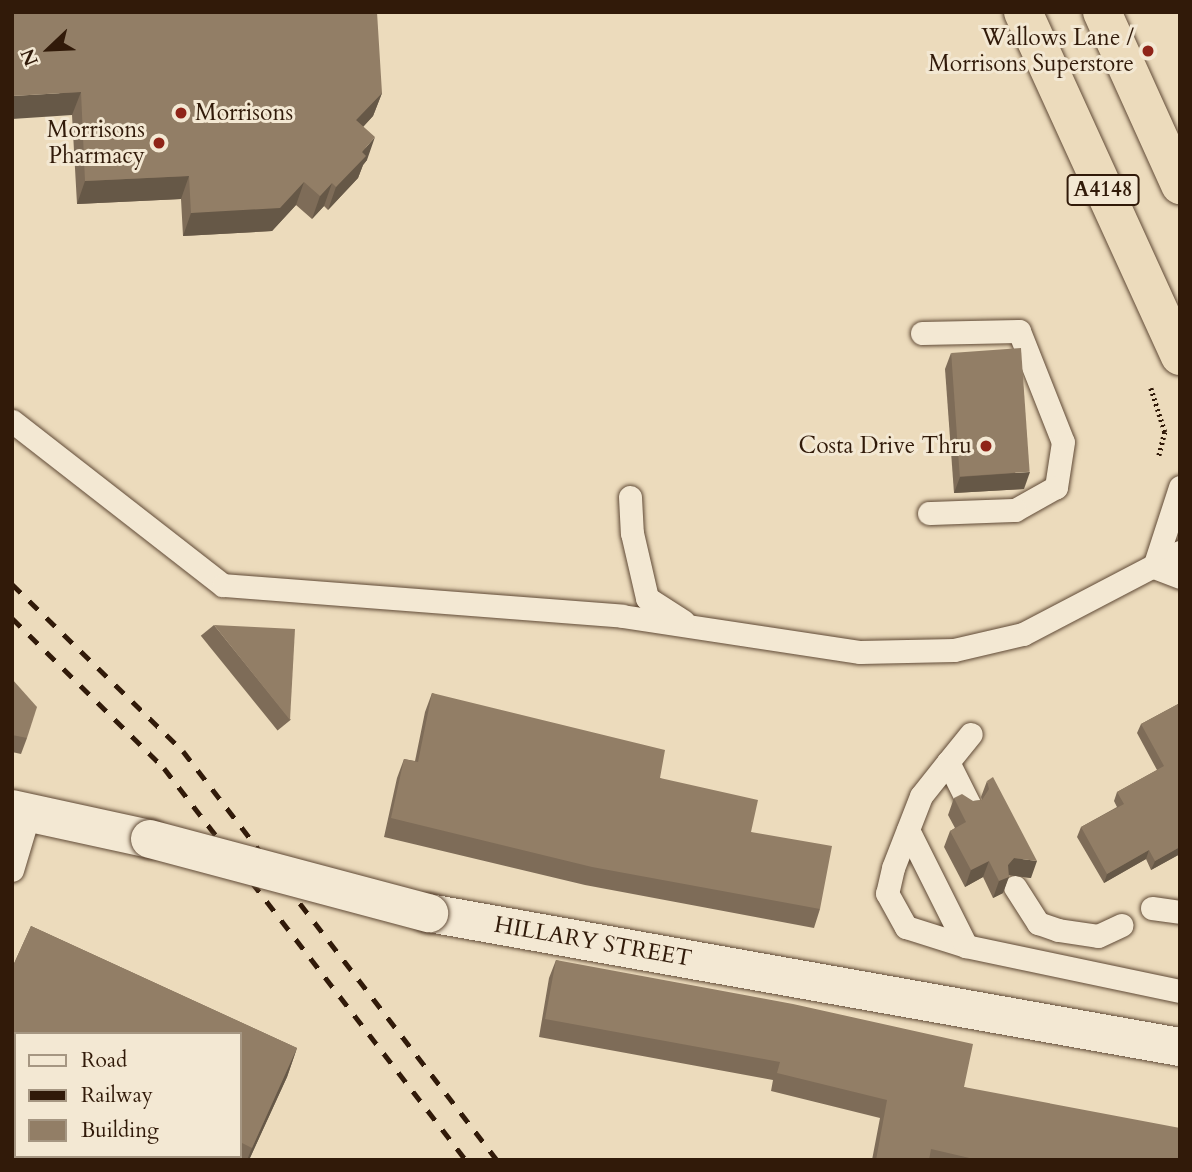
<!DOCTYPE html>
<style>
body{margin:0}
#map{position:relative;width:1192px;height:1172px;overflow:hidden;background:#ecdbbc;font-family:Cardo,serif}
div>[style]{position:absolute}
.path>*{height:4.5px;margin-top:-2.25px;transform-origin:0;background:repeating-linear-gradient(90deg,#311a09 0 2px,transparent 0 5.5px)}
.roads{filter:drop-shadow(0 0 2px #604a36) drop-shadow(0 0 2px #604a36)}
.service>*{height:23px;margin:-11.5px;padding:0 11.5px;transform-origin:11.5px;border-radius:11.5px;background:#f3e8d3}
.minor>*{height:38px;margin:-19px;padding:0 19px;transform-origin:19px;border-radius:19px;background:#f3e8d3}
.trunk>*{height:38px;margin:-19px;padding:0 19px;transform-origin:19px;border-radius:19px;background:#ecdbbc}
.rail>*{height:5px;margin-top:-2.5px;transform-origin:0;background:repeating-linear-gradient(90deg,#311a09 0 12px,transparent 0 24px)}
.bridges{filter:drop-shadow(0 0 2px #604a36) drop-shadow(0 0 2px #604a36)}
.minor-bridge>*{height:38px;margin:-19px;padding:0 19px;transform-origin:19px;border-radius:19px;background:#f3e8d3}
.wall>*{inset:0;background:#7e6c58;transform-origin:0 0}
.shaded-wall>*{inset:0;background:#665847}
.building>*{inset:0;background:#927e66;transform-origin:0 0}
.dots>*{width:19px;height:19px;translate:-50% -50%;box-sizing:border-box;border:4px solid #f3e8d3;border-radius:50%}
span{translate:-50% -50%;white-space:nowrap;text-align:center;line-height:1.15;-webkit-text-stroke:6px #f3e8d3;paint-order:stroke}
.shield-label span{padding:2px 5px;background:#f3e8d3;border:2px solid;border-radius:5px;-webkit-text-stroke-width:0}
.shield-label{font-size:21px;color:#311a09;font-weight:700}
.poi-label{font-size:23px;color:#311a09}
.right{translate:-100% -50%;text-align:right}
.left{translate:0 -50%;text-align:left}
.street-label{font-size:23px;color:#311a09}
.frame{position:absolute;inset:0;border:14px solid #311a09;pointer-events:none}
.legend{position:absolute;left:14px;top:1032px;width:228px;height:126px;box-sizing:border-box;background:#f3e8d3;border:2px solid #a59682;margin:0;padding:9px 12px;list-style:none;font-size:21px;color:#311a09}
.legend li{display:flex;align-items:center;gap:14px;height:35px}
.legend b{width:35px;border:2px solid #a59682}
.north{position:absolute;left:14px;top:14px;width:70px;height:70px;-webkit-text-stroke:5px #f3e8d3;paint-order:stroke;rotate:247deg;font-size:19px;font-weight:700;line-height:28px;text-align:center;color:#311a09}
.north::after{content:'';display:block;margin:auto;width:24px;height:32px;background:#311a09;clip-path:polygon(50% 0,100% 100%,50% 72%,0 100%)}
</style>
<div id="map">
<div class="path">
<div style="left:1151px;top:388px;width:46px;rotate:72.3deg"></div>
<div style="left:1165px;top:432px;width:25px;rotate:104deg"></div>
</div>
<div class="roads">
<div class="service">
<div style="left:922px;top:333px;width:97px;rotate:-1.2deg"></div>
<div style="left:1019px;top:331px;width:119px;rotate:68.4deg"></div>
<div style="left:1063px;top:442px;width:46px;rotate:98.8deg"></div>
<div style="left:1056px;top:487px;width:47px;rotate:150.7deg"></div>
<div style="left:1015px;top:510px;width:86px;rotate:178deg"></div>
<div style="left:12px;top:421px;width:267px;rotate:37.9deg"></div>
<div style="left:223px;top:585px;width:400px;rotate:4.4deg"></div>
<div style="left:622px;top:616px;width:241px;rotate:8.6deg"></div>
<div style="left:860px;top:652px;width:94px;rotate:-1.2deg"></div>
<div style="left:954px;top:650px;width:71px;rotate:-13.1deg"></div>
<div style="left:1023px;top:634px;width:177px;rotate:-27.6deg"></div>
<div style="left:1180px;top:487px;width:84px;rotate:108deg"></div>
<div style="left:1154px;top:567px;width:28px;rotate:21deg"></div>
<div style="left:630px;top:497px;width:36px;rotate:87deg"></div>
<div style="left:632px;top:533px;width:67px;rotate:77deg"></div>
<div style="left:647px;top:598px;width:43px;rotate:32.6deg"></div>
<div style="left:948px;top:762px;width:43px;rotate:128.5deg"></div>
<div style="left:921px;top:796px;width:77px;rotate:111.3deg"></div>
<div style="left:893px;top:868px;width:26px;rotate:103deg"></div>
<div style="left:887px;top:893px;width:39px;rotate:61deg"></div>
<div style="left:906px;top:927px;width:63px;rotate:17.6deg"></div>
<div style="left:966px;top:946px;width:219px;rotate:11.9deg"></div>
<div style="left:969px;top:804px;width:47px;rotate:-116.6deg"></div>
<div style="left:948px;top:762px;width:36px;rotate:-51deg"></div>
<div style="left:908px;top:830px;width:130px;rotate:63.4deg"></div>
<div style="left:12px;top:870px;width:59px;rotate:-73.4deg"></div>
<div style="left:1015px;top:887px;width:43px;rotate:57.4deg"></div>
<div style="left:1038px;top:923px;width:21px;rotate:19deg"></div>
<div style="left:1058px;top:930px;width:40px;rotate:8.5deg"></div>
<div style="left:1098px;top:936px;width:26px;rotate:-25deg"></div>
<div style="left:1152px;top:908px;width:28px;rotate:8deg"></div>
<div style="left:12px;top:1130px;width:4px;rotate:14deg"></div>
<div style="left:68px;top:1156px;width:8px;rotate:30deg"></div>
</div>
<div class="minor">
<div style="left:12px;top:809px;width:141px;rotate:12.3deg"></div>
<div style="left:429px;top:913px;width:763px;rotate:10.12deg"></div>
</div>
<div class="trunk">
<div style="left:1023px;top:12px;width:378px;rotate:65.5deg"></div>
<div style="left:1102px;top:12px;width:190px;rotate:65.7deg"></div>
</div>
</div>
<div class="rail">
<div style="left:12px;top:584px;width:239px;rotate:44.3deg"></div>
<div style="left:183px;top:751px;width:516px;rotate:52.49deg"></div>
<div style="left:12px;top:618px;width:214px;rotate:44.6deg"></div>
<div style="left:164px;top:768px;width:495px;rotate:52.4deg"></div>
</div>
<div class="bridges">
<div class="minor-bridge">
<div style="left:150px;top:839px;width:289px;rotate:14.9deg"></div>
</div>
</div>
<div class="wall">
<div style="clip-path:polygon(12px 12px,382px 93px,373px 116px,363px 127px,367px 160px,363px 165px,358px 178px,328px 210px,324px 206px,312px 219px,296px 205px,272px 231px,183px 236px,181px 199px,77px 204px,72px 115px)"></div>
<div style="clip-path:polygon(951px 353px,1024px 489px,954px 493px,945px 369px)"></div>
<div style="left:214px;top:625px;width:122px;height:17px;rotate:51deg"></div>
<div style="clip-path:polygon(12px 679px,27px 738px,21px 754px,12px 752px)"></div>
<div style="clip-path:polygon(432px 693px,660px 778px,751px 832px,820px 909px,814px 928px,585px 885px,384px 837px,397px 778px,404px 759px,415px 761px,425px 712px)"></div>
<div style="clip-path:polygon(1180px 703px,1180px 854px,1151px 870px,1146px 859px,1104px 883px,1077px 837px,1081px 827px,1117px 807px,1114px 801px,1117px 792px,1157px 770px,1137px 733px,1141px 724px)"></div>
<div style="clip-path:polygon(987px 781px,1031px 878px,1009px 875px,1003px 893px,993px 898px,983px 877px,965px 887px,944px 847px,950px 831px,955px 828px,948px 815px,954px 798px,973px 801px,982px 800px,981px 797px)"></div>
<div style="clip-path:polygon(31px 926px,297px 1048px,287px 1077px,249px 1160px,204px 1160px,197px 1156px,240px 1156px,240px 1034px,16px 1034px,16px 1071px,12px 1069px,12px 968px)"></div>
<div style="clip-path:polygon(556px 960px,964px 1087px,1180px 1160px,872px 1160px,880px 1118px,771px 1091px,773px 1080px,539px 1037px,549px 978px)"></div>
</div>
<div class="shaded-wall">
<div style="clip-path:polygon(81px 92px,72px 115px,12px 119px,12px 96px)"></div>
<div style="clip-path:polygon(382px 93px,373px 116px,348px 143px,356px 120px)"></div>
<div style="clip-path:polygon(375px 137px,367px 160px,363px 165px,358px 178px,328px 210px,336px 187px,362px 152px)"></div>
<div style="clip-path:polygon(189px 176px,181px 199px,77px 204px,85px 181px)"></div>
<div style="clip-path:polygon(304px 182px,296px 205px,272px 231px,183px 236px,191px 213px)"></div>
<div style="clip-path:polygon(332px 183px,324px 206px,312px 219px,320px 196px)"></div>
<div style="clip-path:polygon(1030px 472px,1024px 489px,954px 493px,960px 477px)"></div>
<div style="clip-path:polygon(1180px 847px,1180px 854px,1151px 870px,1155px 861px)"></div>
<div style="clip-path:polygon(1149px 850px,1146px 859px,1104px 883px,1107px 874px)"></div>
<div style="clip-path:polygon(1014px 858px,1037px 861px,1031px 878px,1008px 875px,1009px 877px,1003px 893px,993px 898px,999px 881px,1008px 865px)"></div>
<div style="clip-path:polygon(989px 861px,983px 877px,965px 887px,971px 870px)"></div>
<div style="clip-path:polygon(297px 1048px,287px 1077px,249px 1160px,247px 1160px,252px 1148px)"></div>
</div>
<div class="building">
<div style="clip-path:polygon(12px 12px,377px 12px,382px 93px,356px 120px,375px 137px,362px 152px,366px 156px,336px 187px,332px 183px,320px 196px,304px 182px,280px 208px,191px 213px,189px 176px,85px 181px,81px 92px,12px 96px)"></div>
<div style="left:1021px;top:348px;width:124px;height:70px;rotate:86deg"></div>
<div style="clip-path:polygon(214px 625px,295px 629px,290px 720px)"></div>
<div style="clip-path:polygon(12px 679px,37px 707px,27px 738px,12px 735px)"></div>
<div style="clip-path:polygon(432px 693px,665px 750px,660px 778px,758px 800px,751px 832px,832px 846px,820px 909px,592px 867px,391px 818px,404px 759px,418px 762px)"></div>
<div style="clip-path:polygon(1180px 703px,1180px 847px,1155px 861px,1149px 850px,1107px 874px,1081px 827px,1124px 804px,1117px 792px,1164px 766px,1141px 724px)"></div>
<div style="clip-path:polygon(993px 777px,1037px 861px,1014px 858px,1008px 865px,1009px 877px,999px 881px,989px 861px,971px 870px,950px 831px,966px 822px,954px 798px,962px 794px,973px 801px,982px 800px,989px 789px,987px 781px)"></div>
<div style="clip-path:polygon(31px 926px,297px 1048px,252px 1148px,240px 1142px,240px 1034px,16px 1034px,16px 1037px,12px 1035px,12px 968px)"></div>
<div style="clip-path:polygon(556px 960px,793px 1004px,973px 1044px,964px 1087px,1180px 1128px,1180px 1160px,978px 1160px,931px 1149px,929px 1160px,876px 1160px,887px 1100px,777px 1073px,780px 1062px,545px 1019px)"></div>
<div style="clip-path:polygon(12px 1152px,16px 1152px,16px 1156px,32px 1156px,39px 1158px,39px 1160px,12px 1160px)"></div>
</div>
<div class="dots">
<div style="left:1148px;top:51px;background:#8f2418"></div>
<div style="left:181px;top:113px;background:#8f2418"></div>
<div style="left:159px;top:143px;background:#8f2418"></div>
<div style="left:986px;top:446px;background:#8f2418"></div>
</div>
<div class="shield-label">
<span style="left:1103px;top:190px">A4148</span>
</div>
<div class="poi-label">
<span class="right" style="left:1134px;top:51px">Wallows Lane /<br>Morrisons Superstore</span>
<span class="left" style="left:195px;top:113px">Morrisons</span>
<span class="right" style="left:145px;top:143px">Morrisons<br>Pharmacy</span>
<span class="right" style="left:972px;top:446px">Costa Drive Thru</span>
</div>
<div class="street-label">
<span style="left:593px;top:942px;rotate:10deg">HILLARY STREET</span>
</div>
<div class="frame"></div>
<ul class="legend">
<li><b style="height:9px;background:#f3e8d3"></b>Road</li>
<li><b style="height:9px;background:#311a09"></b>Railway</li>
<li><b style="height:19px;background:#927e66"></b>Building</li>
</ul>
<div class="north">N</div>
</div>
